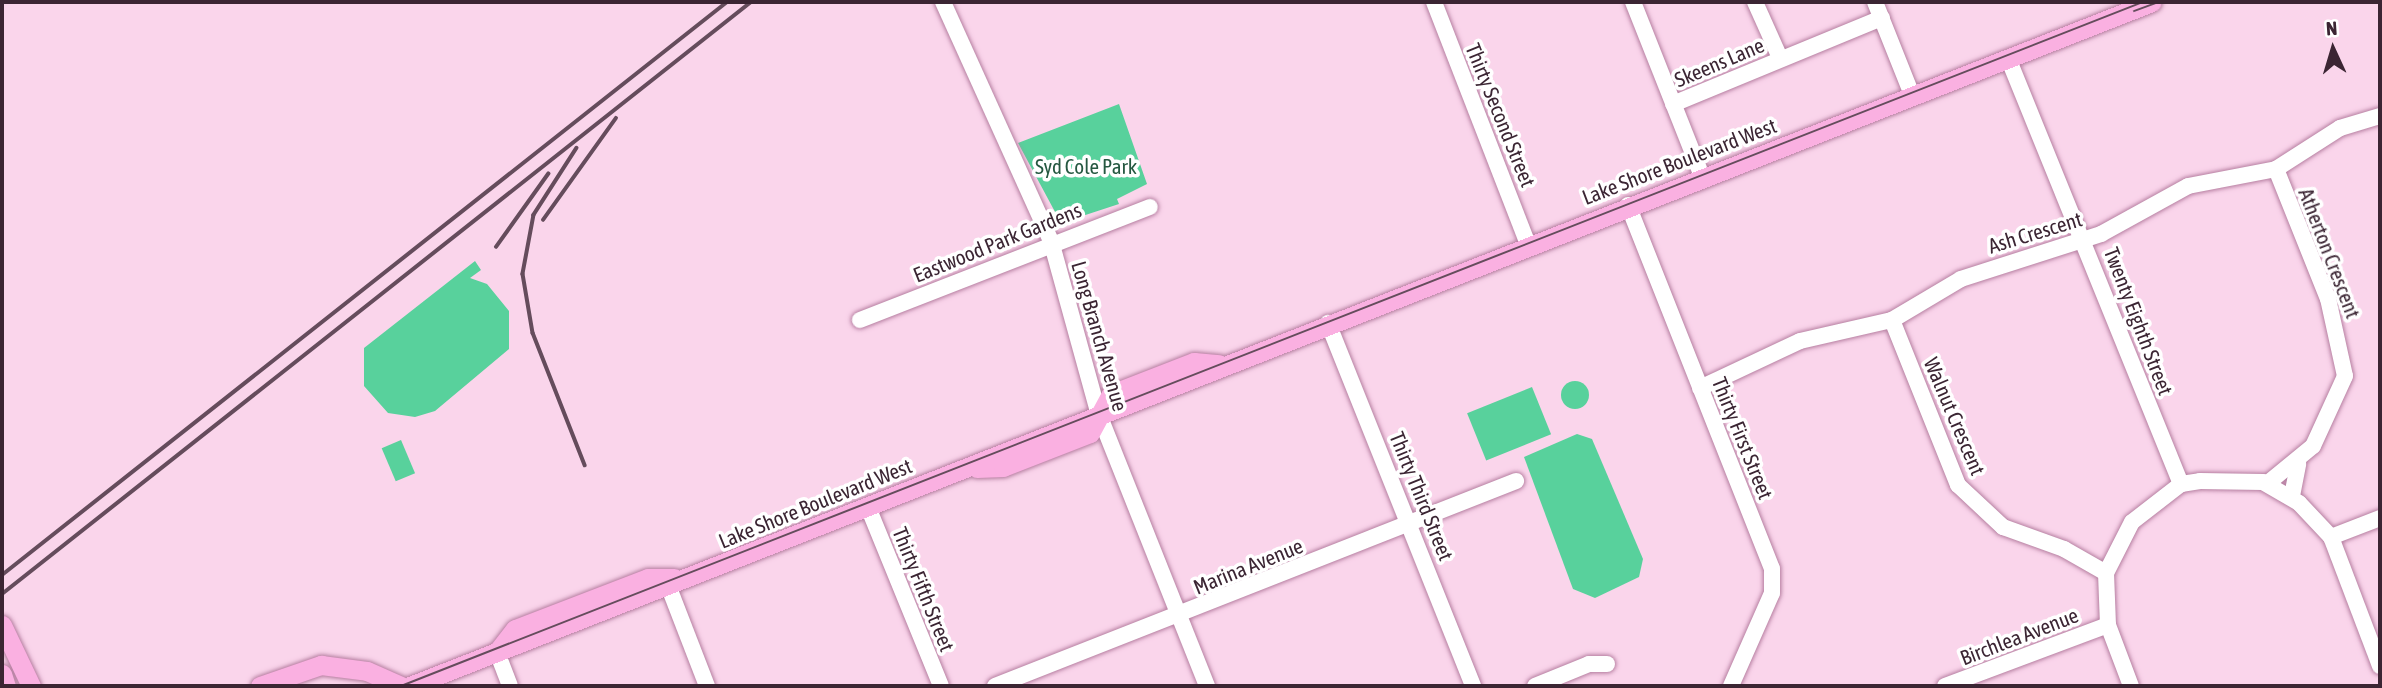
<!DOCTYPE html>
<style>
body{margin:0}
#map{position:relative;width:2382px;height:688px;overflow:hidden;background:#fad5eb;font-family:"Asap Condensed",sans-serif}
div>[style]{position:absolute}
.green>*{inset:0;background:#58d19c;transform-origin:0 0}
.round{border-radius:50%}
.roads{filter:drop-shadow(0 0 2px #b67fa1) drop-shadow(0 0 2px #b67fa1)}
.minor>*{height:16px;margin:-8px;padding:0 8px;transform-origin:8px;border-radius:8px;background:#fff}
.major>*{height:19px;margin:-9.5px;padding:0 9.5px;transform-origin:9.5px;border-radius:9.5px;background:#fab0e1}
.tram>*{height:2px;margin:-1px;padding:0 1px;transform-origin:1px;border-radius:1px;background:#654c5c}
.rail>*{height:3.5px;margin:-1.75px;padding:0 1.75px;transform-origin:1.75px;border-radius:1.75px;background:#654c5c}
span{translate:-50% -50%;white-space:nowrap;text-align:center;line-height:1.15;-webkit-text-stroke:7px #fff;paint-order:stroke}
.street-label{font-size:21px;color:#3b2533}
.park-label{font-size:21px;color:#255841}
.frame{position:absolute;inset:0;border:4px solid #3b2533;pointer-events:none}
.north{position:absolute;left:2298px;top:14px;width:70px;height:70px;-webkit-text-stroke:5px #fff;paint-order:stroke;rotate:356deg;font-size:19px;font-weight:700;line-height:28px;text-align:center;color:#3b2533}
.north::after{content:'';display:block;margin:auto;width:24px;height:32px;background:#3b2533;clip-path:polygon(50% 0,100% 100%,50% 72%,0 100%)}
</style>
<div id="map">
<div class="green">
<div style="clip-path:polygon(1119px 104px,1147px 184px,1117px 199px,1119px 204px,1061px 223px,1018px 143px)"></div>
<div style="clip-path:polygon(475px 261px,481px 270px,470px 278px,487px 284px,509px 311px,509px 349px,435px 411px,415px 417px,388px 413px,364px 386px,364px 348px)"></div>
<div class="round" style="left:1561px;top:381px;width:28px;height:28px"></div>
<div style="left:1532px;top:387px;width:51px;height:70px;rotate:68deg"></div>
<div style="clip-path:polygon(1577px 434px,1592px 439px,1643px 559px,1639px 577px,1595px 598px,1573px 589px,1524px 457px)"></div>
<div style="left:401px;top:440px;width:36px;height:21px;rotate:67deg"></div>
</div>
<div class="roads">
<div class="minor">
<div style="left:943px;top:2px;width:262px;rotate:65.7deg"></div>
<div style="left:1051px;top:241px;width:177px;rotate:74.6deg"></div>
<div style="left:1098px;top:412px;width:295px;rotate:68.3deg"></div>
<div style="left:1434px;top:2px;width:260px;rotate:68.8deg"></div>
<div style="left:1633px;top:2px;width:187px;rotate:68.4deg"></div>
<div style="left:1755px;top:2px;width:61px;rotate:65.9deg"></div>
<div style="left:1875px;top:2px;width:100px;rotate:68.3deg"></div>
<div style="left:2008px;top:58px;width:460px;rotate:67.9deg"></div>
<div style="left:1673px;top:104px;width:226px;rotate:-22.4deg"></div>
<div style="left:1628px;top:205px;width:391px;rotate:68.4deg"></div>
<div style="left:1772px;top:569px;width:24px;rotate:90deg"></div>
<div style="left:1772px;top:593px;width:102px;rotate:113.8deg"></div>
<div style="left:860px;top:320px;width:311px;rotate:-21.3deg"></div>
<div style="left:1892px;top:320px;width:178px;rotate:68.2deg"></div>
<div style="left:1958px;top:485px;width:62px;rotate:43deg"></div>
<div style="left:2003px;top:527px;width:65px;rotate:19.8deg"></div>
<div style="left:2064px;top:549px;width:48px;rotate:29.7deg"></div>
<div style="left:1328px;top:323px;width:391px;rotate:68.2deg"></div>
<div style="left:1700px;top:388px;width:110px;rotate:-25.2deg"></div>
<div style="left:1800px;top:341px;width:94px;rotate:-12.9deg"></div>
<div style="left:1892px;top:320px;width:80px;rotate:-30.7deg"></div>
<div style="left:1961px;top:279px;width:147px;rotate:-17.8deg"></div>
<div style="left:2101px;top:234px;width:99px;rotate:-28.9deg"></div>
<div style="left:2188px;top:186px;width:90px;rotate:-10.9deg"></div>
<div style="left:2276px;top:169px;width:76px;rotate:-32.6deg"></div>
<div style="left:2340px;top:128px;width:42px;rotate:-16.7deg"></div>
<div style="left:2268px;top:483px;width:58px;rotate:-39.4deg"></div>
<div style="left:2313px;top:446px;width:77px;rotate:-65.4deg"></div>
<div style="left:2345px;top:376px;width:79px;rotate:-102.4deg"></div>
<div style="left:2328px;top:299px;width:140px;rotate:-111.8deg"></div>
<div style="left:2292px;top:496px;width:33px;rotate:-79deg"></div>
<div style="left:868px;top:507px;width:193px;rotate:67.8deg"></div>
<div style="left:2331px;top:537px;width:53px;rotate:-21.2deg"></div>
<div style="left:668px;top:585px;width:108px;rotate:68.9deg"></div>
<div style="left:497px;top:652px;width:36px;rotate:69deg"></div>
<div style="left:995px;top:686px;width:560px;rotate:-21.48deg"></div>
<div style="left:1535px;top:686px;width:58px;rotate:-22.2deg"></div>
<div style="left:1589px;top:664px;width:18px"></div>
<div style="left:1945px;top:686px;width:174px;rotate:-20.5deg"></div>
<div style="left:2131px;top:686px;width:65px;rotate:-110.7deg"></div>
<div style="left:2108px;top:625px;width:52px;rotate:-92.2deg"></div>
<div style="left:2106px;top:573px;width:57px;rotate:-63deg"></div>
<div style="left:2132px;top:522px;width:62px;rotate:-37.8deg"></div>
<div style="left:2181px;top:484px;width:19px;rotate:-9deg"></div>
<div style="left:2200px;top:481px;width:63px;rotate:0.9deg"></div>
<div style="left:2263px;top:482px;width:42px;rotate:30.3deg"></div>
<div style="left:2299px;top:503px;width:47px;rotate:46.7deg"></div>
<div style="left:2331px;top:537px;width:138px;rotate:69.2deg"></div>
</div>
<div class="major">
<div style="left:977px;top:468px;width:26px;rotate:-2deg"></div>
<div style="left:1003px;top:467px;width:93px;rotate:-21.3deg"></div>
<div style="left:1090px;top:433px;width:44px;rotate:-61.7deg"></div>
<div style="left:1111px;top:394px;width:89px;rotate:-21.1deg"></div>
<div style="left:1194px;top:362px;width:25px;rotate:5deg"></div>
<div style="left:2px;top:625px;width:68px;rotate:64.6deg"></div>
<div style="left:497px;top:652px;width:29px;rotate:-52deg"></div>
<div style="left:515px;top:629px;width:142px;rotate:-21deg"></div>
<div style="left:648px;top:578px;width:26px"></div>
<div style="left:2px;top:674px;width:13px;rotate:72deg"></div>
<div style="left:260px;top:686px;width:65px;rotate:-19deg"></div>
<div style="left:321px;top:665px;width:46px;rotate:7.4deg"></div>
<div style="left:367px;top:671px;width:37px;rotate:24deg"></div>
<div style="left:410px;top:686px;width:1871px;rotate:-21.44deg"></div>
</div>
</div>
<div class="tram">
<div style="left:2134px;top:11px;width:27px;rotate:-20deg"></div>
<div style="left:401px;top:686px;width:1871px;rotate:-21.44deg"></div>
</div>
<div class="rail">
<div style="left:577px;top:148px;width:80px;rotate:122.7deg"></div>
<div style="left:534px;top:215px;width:60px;rotate:100.6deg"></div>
<div style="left:523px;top:274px;width:60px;rotate:80.4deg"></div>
<div style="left:533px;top:333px;width:142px;rotate:68.5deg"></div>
<div style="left:543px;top:220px;width:125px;rotate:-54.4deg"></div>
<div style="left:496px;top:247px;width:90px;rotate:-54.5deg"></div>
<div style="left:2px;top:575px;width:924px;rotate:-38.32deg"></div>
<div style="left:2px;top:594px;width:955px;rotate:-38.32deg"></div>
</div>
<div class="street-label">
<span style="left:1719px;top:62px;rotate:-23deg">Skeens Lane</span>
<span style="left:1501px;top:115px;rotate:68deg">Thirty Second Street</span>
<span style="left:1679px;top:161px;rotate:-21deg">Lake Shore Boulevard West</span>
<span style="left:2035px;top:232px;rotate:-17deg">Ash Crescent</span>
<span style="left:997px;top:242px;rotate:-22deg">Eastwood Park Gardens</span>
<span style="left:2330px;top:253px;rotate:69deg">Atherton Crescent</span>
<span style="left:2139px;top:321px;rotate:69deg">Twenty Eighth Street</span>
<span style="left:1100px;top:336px;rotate:74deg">Long Branch Avenue</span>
<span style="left:1955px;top:416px;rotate:67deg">Walnut Crescent</span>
<span style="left:1743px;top:438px;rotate:68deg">Thirty First Street</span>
<span style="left:1422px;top:496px;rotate:68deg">Thirty Third Street</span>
<span style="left:815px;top:503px;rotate:-22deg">Lake Shore Boulevard West</span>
<span style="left:1248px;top:566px;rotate:-22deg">Marina Avenue</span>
<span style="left:924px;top:589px;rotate:68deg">Thirty Fifth Street</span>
<span style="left:2019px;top:636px;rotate:-21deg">Birchlea Avenue</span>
</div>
<div class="park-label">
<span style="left:1086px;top:166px">Syd Cole Park</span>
</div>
<div class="frame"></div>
<div class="north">N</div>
</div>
